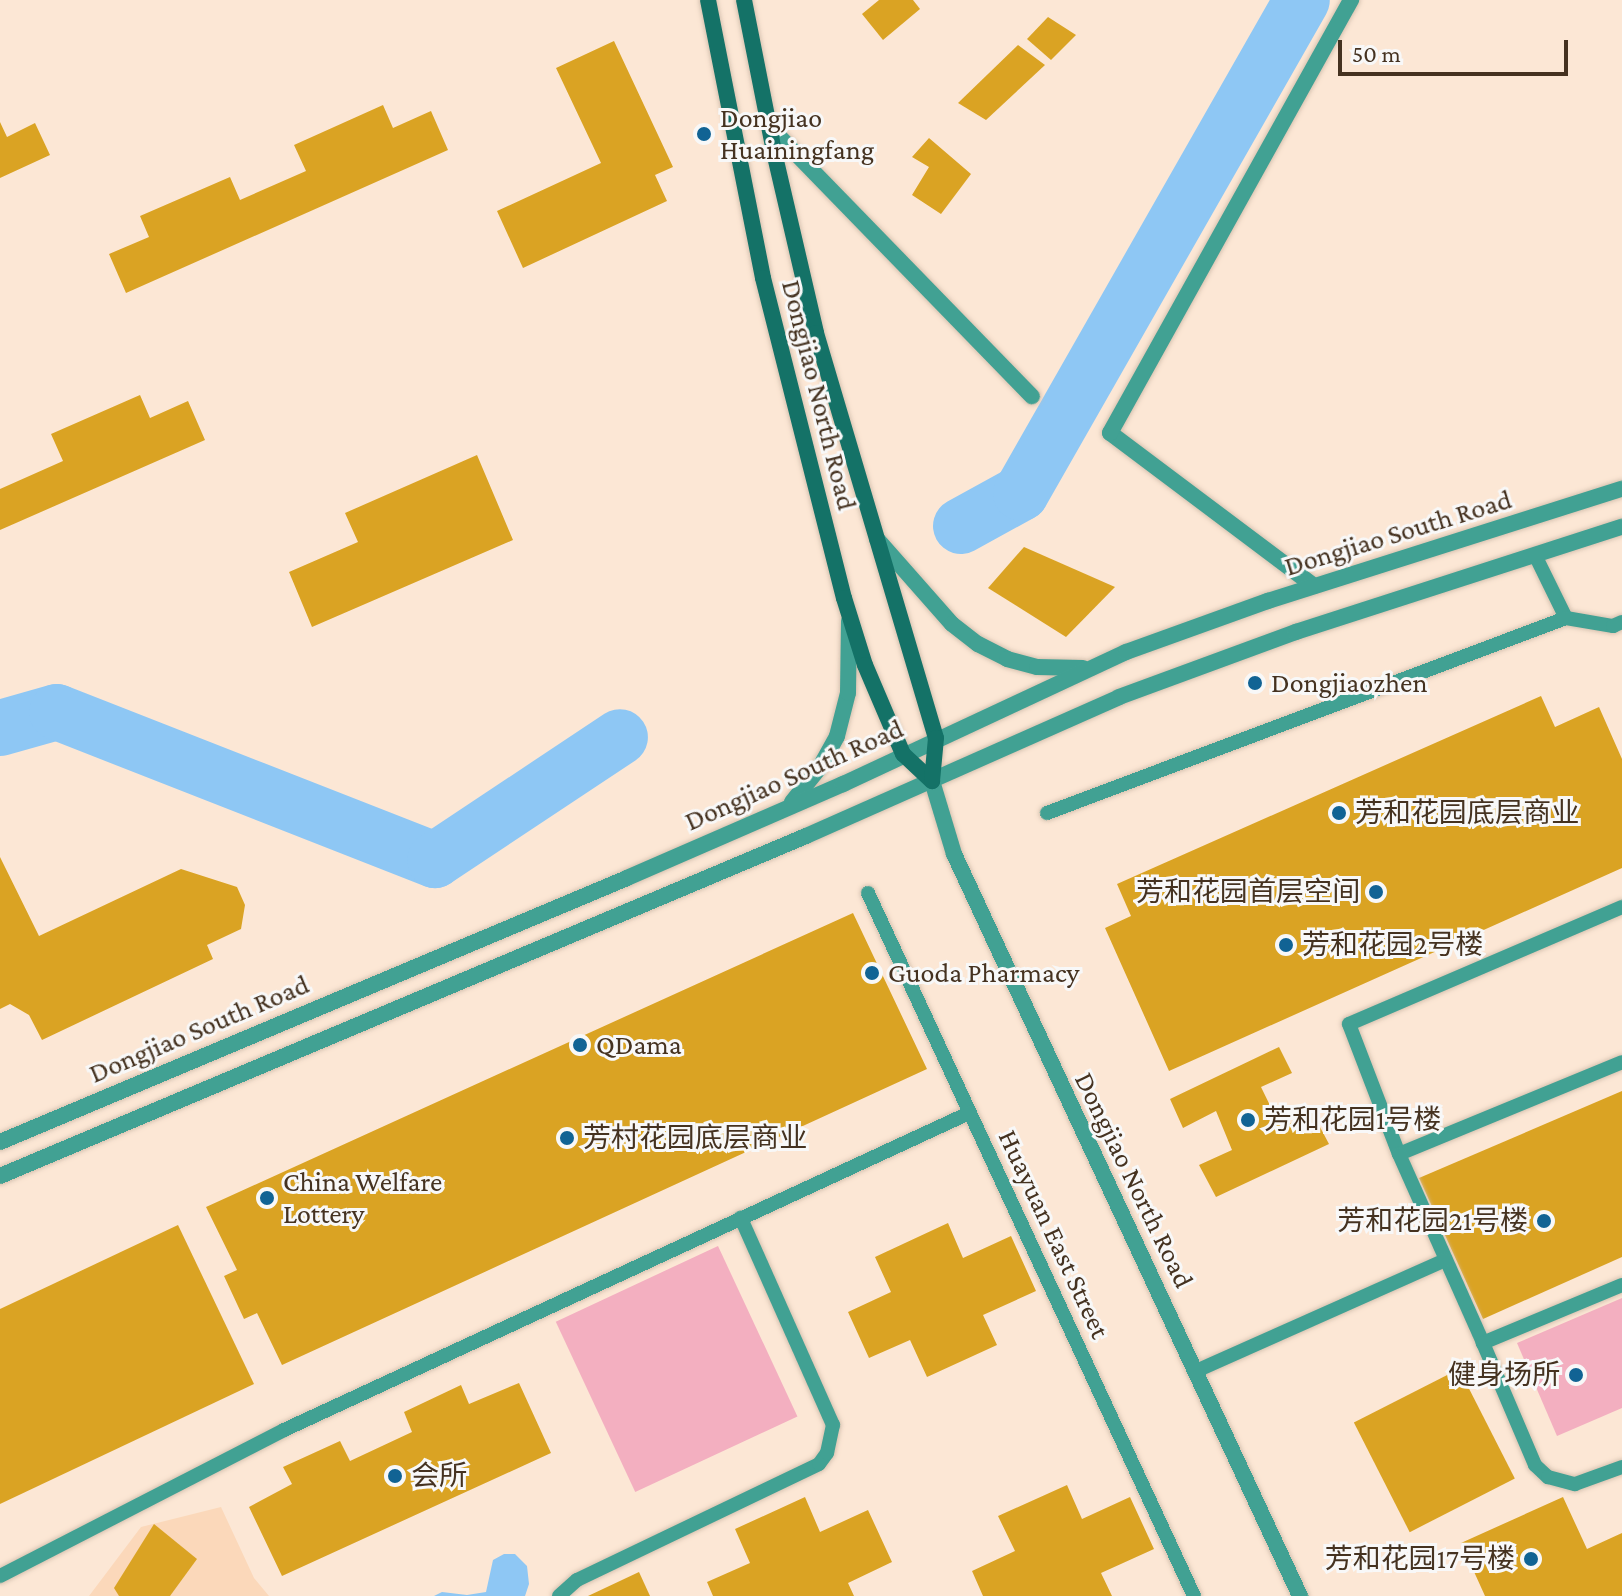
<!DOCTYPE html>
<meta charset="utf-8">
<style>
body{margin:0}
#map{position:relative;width:1622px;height:1596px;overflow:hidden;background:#fce7d5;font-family:"Crimson Pro","Noto Sans SC",serif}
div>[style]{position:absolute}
.built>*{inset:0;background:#fbd8ba}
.green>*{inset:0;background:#f3afc0;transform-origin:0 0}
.water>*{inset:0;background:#8ec7f4}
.river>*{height:56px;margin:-28px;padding:0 28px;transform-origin:28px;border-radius:28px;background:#8ec7f4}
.building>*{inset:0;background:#daa323;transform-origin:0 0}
.roads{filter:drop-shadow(0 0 2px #d7c3b1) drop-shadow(0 0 2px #d7c3b1)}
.service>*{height:14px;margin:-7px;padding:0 7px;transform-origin:7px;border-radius:7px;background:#41a193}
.minor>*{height:16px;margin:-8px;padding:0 8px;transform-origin:8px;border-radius:8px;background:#41a193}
.tertiary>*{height:16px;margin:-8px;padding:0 8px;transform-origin:8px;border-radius:8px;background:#41a193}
.secondary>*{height:16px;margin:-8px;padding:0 8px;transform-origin:8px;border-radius:8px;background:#147267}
.dots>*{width:22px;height:22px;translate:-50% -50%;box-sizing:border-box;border:4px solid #f8f8f8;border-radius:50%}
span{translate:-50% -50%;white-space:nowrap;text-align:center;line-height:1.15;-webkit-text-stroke:6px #f8f8f8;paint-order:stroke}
.poi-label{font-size:28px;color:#453220}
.left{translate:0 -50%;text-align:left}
.right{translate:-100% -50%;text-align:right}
.street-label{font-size:28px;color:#453220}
.scale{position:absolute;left:1338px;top:40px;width:230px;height:36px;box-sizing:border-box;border:4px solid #453220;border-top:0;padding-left:10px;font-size:24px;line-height:28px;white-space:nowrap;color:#453220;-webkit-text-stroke:6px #f8f8f8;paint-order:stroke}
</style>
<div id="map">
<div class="built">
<div style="clip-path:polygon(221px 1507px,254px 1578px,269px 1596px,89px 1596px,141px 1527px)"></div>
</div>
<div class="green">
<div style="left:718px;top:1246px;width:188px;height:179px;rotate:65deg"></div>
<div style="clip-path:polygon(1622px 1298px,1622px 1408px,1557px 1436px,1517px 1343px)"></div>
</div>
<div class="water">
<div style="clip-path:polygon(504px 1554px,515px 1554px,527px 1566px,529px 1584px,525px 1596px,434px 1596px,442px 1592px,467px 1595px,486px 1592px,493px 1560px)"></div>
</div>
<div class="river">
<div style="left:961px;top:526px;width:68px;rotate:-28.8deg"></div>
<div style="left:1021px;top:493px;width:567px;rotate:-60.32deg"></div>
<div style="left:0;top:728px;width:59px;rotate:-15.7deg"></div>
<div style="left:57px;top:712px;width:406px;rotate:21.4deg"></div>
<div style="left:435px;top:860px;width:222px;rotate:-33.6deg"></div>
</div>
<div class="building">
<div style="clip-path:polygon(879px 0,913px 0,920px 9px,883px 40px,862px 14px)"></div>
<div style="clip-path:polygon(1048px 17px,1076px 35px,1051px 60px,1027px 39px)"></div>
<div style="clip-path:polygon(614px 41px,673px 167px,655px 175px,667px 201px,523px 268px,497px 211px,601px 163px,556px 68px)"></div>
<div style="clip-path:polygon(1018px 45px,1045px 65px,986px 120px,958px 103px)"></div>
<div style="clip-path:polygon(383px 105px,393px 128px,431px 111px,448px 150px,126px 293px,109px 254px,149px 237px,140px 216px,230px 177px,240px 200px,306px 171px,294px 145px)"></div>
<div style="clip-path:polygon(0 122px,7px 137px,35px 123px,50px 155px,0 178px)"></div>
<div style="clip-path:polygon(929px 138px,971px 174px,941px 214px,912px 195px,929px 167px,912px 157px)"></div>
<div style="clip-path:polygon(140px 395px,150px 418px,188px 401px,205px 440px,0 530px,0 489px,63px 461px,51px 434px)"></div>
<div style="clip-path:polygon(477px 455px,513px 540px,312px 627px,289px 572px,358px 542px,345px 513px)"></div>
<div style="clip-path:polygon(1024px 547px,1115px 587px,1066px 637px,988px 588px)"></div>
<div style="clip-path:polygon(1541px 696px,1555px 727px,1599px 707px,1622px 759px,1622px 868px,1169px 1071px,1105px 928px,1131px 916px,1117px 884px)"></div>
<div style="clip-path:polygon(0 857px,39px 936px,181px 869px,237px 887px,245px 905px,241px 929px,207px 945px,213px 959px,42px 1040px,29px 1015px,10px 1004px,0 1009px)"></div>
<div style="clip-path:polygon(853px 913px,927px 1069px,282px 1365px,257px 1313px,244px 1319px,224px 1276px,237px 1270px,206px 1207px)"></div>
<div style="clip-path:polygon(1279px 1047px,1292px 1073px,1261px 1087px,1281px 1128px,1312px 1112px,1329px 1144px,1216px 1197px,1199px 1165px,1232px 1150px,1216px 1111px,1183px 1128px,1170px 1099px)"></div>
<div style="clip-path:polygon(1622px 1091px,1622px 1257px,1483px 1319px,1419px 1178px)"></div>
<div style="clip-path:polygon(948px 1223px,963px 1258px,1011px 1236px,1036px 1291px,983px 1315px,997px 1345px,927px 1377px,910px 1340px,869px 1358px,848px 1312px,891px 1292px,875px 1257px)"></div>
<div style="clip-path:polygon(178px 1225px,254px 1384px,0 1504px,0 1309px)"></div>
<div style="left:1459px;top:1369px;width:123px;height:118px;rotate:63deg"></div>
<div style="clip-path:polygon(519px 1383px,551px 1453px,282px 1576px,249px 1507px,292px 1484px,283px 1467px,340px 1441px,350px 1461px,412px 1432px,404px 1412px,461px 1385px,469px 1404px)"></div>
<div style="clip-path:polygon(1067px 1485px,1082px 1519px,1130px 1497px,1154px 1549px,1101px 1573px,1112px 1596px,983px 1596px,972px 1571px,1015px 1551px,998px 1516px)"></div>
<div style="clip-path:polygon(805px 1497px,820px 1532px,868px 1510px,892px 1562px,848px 1583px,854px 1596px,713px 1596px,707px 1582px,750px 1563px,735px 1529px)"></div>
<div style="clip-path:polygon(1563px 1497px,1587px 1549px,1622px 1533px,1622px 1596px,1485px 1596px,1461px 1543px)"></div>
<div style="clip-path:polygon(154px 1524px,197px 1559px,170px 1596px,119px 1596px,114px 1588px)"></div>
<div style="clip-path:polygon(639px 1572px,650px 1596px,588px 1596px)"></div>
</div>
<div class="roads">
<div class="service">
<div style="left:1535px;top:555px;width:70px;rotate:63.8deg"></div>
<div style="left:1566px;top:618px;width:48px;rotate:9.7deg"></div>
<div style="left:1613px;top:626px;width:10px;rotate:-24deg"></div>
<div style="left:1047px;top:813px;width:554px;rotate:-20.59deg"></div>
<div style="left:868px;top:893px;width:775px;rotate:65.12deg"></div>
<div style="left:1622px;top:907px;width:297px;rotate:156.8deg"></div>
<div style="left:1349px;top:1024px;width:139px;rotate:69deg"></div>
<div style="left:1399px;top:1154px;width:241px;rotate:-22.4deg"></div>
<div style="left:1399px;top:1154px;width:207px;rotate:66deg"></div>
<div style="left:1622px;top:1285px;width:151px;rotate:157.4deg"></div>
<div style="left:1483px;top:1343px;width:133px;rotate:66.9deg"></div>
<div style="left:1535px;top:1465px;width:18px;rotate:43deg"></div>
<div style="left:1548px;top:1477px;width:28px;rotate:15deg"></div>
<div style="left:1575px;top:1484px;width:50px;rotate:-19.9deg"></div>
<div style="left:1196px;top:1371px;width:273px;rotate:-24deg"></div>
<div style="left:0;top:1576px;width:319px;rotate:-27.2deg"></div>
<div style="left:284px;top:1430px;width:755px;rotate:-24.83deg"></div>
<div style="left:559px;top:1596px;width:24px;rotate:-42deg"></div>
<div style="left:577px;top:1580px;width:268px;rotate:-25.6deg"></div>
<div style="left:819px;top:1464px;width:14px;rotate:-54deg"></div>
<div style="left:827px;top:1453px;width:29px;rotate:-78deg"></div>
<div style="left:833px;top:1425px;width:227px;rotate:-114deg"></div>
</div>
<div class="minor">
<div style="left:769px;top:126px;width:377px;rotate:45.8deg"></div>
<div style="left:1314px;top:586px;width:255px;rotate:-143.1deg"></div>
<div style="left:1110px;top:433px;width:496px;rotate:-60.9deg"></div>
</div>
<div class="tertiary">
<div style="left:877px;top:539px;width:113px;rotate:48.6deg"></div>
<div style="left:952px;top:624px;width:33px;rotate:38deg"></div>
<div style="left:978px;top:644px;width:33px;rotate:27deg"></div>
<div style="left:1007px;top:659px;width:31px;rotate:15deg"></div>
<div style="left:1037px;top:667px;width:46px;rotate:1.2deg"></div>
<div style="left:932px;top:781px;width:76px;rotate:73.2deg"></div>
<div style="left:954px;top:854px;width:819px;rotate:65deg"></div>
<div style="left:792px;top:802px;width:45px;rotate:-51.3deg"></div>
<div style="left:820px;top:767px;width:35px;rotate:-61deg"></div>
<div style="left:837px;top:736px;width:44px;rotate:-75.7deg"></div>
<div style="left:848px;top:693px;width:72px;rotate:-89.2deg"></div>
<div style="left:0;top:1142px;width:680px;rotate:-22.83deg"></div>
<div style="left:627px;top:878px;width:236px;rotate:-23.5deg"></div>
<div style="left:843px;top:784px;width:312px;rotate:-25deg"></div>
<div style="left:1126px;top:652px;width:151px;rotate:-19.8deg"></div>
<div style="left:1268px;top:601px;width:371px;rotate:-17.6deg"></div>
<div style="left:0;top:1176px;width:875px;rotate:-22.87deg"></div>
<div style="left:806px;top:836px;width:342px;rotate:-23.9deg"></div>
<div style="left:1119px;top:697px;width:189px;rotate:-20.2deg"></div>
<div style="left:1296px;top:632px;width:342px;rotate:-17.9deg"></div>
</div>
<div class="secondary">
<div style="left:708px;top:0;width:283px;rotate:78.8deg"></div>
<div style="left:763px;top:278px;width:330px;rotate:75.8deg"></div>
<div style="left:844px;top:598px;width:70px;rotate:72.6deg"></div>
<div style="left:865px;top:665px;width:97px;rotate:66.9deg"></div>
<div style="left:903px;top:754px;width:40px;rotate:43deg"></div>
<div style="left:744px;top:0;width:155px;rotate:78.8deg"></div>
<div style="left:774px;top:152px;width:186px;rotate:76.9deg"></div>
<div style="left:816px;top:333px;width:422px;rotate:73.5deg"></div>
<div style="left:936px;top:738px;width:43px;rotate:95.3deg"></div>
</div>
</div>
<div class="dots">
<div style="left:704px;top:134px;background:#116394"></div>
<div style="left:1255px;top:683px;background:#116394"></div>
<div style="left:1339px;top:813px;background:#116394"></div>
<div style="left:1376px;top:892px;background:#116394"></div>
<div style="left:1286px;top:945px;background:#116394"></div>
<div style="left:872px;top:973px;background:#116394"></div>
<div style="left:580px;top:1045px;background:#116394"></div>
<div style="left:1248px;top:1120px;background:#116394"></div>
<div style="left:567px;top:1138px;background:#116394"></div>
<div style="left:267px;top:1198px;background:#116394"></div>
<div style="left:1544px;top:1221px;background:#116394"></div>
<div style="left:1576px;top:1375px;background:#116394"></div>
<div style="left:395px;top:1476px;background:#116394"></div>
<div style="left:1531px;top:1559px;background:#116394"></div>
</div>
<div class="poi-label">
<span class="left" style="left:720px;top:134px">Dongjiao<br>Huainingfang</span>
<span class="left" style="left:1271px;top:683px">Dongjiaozhen</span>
<span class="left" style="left:1355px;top:813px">芳和花园底层商业</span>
<span class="right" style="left:1360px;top:892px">芳和花园首层空间</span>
<span class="left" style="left:1302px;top:945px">芳和花园2号楼</span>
<span class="left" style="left:888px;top:973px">Guoda Pharmacy</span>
<span class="left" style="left:596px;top:1045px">QDama</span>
<span class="left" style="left:1264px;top:1120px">芳和花园1号楼</span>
<span class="left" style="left:583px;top:1138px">芳村花园底层商业</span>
<span class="left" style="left:283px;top:1198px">China Welfare<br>Lottery</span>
<span class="right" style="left:1528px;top:1221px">芳和花园21号楼</span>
<span class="right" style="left:1560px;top:1375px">健身场所</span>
<span class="left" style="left:411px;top:1476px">会所</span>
<span class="right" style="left:1515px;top:1559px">芳和花园17号楼</span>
</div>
<div class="street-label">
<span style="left:819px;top:395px;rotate:76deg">Dongjiao North Road</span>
<span style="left:1398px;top:533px;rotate:-17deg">Dongjiao South Road</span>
<span style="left:794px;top:775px;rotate:-24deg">Dongjiao South Road</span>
<span style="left:199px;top:1029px;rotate:-23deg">Dongjiao South Road</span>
<span style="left:1134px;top:1180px;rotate:64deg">Dongjiao North Road</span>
<span style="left:1054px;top:1234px;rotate:65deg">Huayuan East Street</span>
</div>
<div class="scale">50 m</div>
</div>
